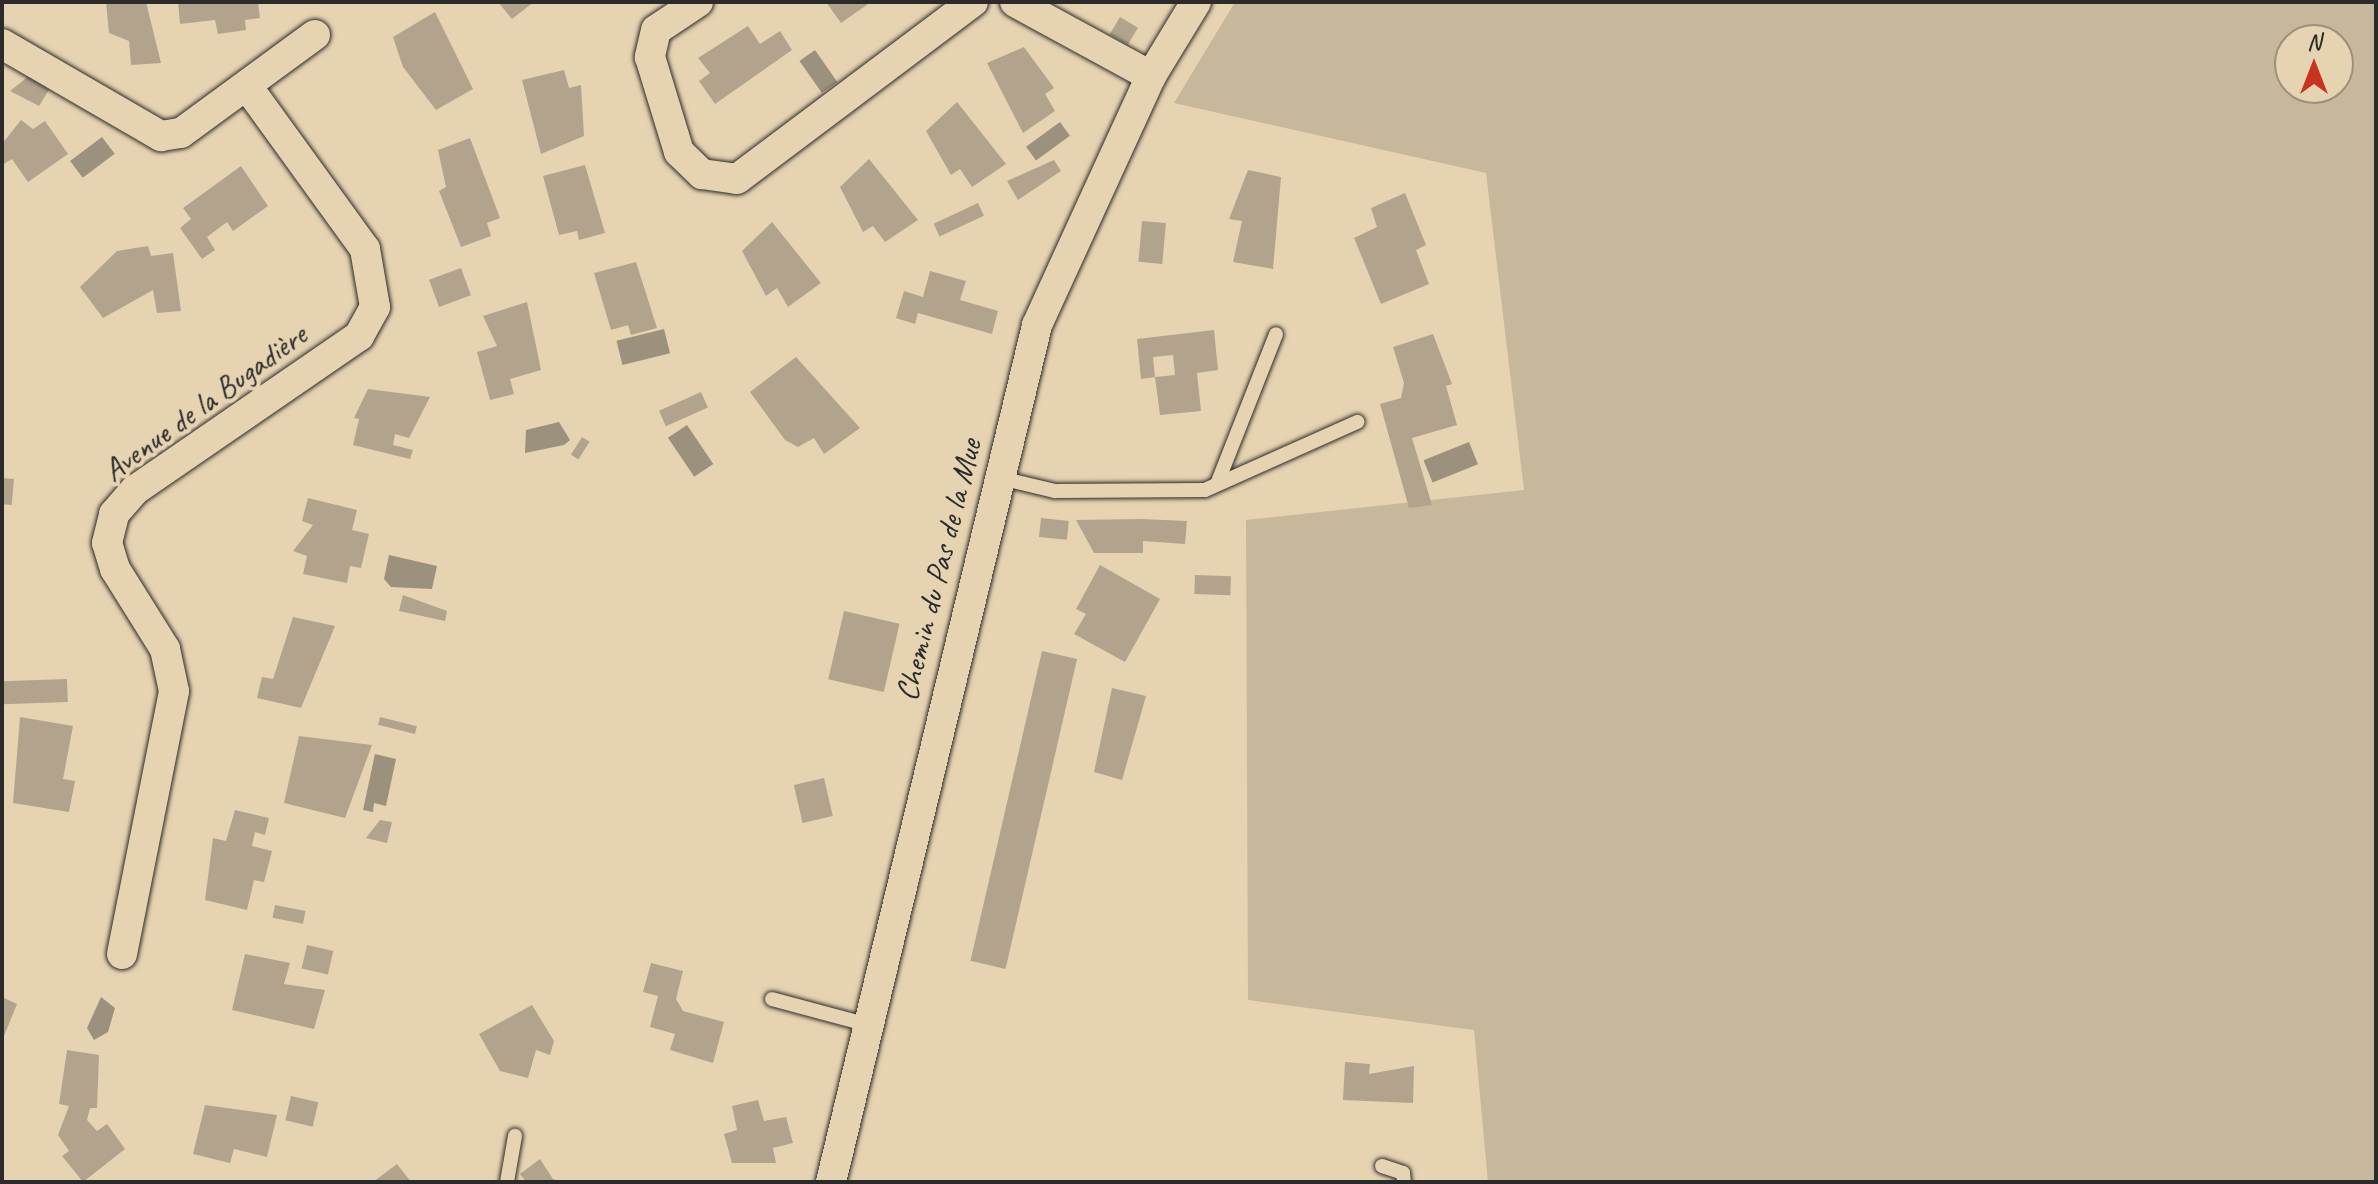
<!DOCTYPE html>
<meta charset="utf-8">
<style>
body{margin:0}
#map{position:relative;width:2378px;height:1184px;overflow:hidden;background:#e6d3b1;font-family:Caveat,sans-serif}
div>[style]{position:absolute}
.green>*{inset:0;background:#c7b89b}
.water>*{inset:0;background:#9c917c;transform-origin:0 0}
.building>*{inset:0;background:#b2a48c;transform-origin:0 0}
.roads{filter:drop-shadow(0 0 2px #2b2b2b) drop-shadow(0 0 2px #2b2b2b)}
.lane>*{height:14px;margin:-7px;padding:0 7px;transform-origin:7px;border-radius:7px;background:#e6d3b1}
.street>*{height:30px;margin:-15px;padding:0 15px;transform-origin:15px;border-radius:15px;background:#e6d3b1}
span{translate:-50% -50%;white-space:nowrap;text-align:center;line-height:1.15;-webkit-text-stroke:8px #e6d3b1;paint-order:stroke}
.street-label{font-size:32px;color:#2b2b2b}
.frame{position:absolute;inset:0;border:4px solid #2b2b2b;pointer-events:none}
.north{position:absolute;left:2274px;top:24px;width:80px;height:80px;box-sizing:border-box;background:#e6d3b1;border:2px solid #9b907b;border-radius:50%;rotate:0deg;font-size:22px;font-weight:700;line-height:32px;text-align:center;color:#2b2b2b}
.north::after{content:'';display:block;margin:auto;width:28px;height:36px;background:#c8321e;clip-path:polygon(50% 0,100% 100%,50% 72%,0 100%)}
</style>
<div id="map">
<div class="green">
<div style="clip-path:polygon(evenodd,1235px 2px,2376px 2px,2376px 1182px,1488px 1182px,1474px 1030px,1248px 1000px,1246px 520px,1524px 490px,1486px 173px,1174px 103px,1235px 2px,2290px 40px,2338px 40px,2338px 88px,2290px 88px,2290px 40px)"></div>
</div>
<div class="water">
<div style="left:815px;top:50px;width:39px;height:19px;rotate:55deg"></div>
<div style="left:1060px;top:122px;width:17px;height:42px;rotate:54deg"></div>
<div style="left:102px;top:137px;width:21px;height:40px;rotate:53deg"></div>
<div style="left:664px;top:329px;width:25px;height:49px;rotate:76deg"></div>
<div style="clip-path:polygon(559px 422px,570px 440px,564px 445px,525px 453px,526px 430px)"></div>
<div style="left:687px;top:425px;width:47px;height:23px;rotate:56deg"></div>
<div style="left:1469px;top:442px;width:24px;height:49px;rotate:68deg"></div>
<div style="clip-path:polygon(389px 555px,437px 566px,432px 589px,391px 587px,384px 579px)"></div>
<div style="clip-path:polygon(375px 754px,396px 759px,386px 806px,374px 803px,373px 812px,363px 810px)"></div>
<div style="clip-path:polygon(101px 997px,115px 1008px,108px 1032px,94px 1040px,87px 1028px)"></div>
</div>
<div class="building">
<div style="clip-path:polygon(106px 2px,146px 2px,161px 63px,131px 65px,129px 41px,109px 33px)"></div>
<div style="clip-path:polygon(178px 2px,258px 2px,260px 18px,245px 20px,246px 30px,218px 34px,215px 20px,180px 24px)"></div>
<div style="clip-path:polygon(498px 2px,534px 2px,512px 19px)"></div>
<div style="clip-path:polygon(826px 2px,871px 2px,841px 23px)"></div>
<div style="clip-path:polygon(435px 12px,473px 89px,436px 110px,403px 67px,393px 37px)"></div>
<div style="left:1120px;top:17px;width:21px;height:20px;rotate:31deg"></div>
<div style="clip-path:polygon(748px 26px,760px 44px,780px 31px,792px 50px,715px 104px,699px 81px,710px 73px,698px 58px)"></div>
<div style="clip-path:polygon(1024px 47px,1054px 88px,1045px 94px,1055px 111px,1023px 133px,987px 63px)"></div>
<div style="clip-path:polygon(564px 70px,569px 88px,581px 85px,584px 136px,541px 154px,522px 80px)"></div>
<div style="clip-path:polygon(30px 75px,50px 88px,39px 106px,10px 91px)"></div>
<div style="clip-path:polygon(957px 102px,1006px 164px,972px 187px,960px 169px,951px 175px,926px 131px)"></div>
<div style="clip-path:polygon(21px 120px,33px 129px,45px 121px,68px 154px,28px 182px,12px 159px,2px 165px,2px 144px)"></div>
<div style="clip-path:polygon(470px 138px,500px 218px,487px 223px,491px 236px,461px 247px,439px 191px,446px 187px,438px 150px)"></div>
<div style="clip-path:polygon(869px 159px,918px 220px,885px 242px,873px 226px,863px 232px,840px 187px)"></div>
<div style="clip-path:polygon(1054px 160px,1061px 171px,1018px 200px,1007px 181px)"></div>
<div style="clip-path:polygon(585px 165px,605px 233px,579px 240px,577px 231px,559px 235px,543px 176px)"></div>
<div style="clip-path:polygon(241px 166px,268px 206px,233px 231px,227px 222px,207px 237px,215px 250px,202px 259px,180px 228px,191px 219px,183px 208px)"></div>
<div style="clip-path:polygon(1248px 170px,1281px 177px,1273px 269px,1233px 262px,1242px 221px,1229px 219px)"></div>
<div style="clip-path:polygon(1405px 193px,1426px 245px,1416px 250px,1429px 284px,1381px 304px,1354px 238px,1377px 227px,1371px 208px)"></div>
<div style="left:978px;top:203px;width:14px;height:49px;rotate:65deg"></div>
<div style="left:1142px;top:221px;width:24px;height:41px;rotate:5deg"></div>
<div style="clip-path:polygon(772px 222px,821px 283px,788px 307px,777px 288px,766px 296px,742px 251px)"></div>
<div style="clip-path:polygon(148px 246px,151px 256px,173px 253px,181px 311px,157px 313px,153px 290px,103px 318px,80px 287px,117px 251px)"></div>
<div style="clip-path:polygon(636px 262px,657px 328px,631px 335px,628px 325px,611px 330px,594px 273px)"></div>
<div style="left:461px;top:268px;width:29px;height:34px;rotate:70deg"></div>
<div style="clip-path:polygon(930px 271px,966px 281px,960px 300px,998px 311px,992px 334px,918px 313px,915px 324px,896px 318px,904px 291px,923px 297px)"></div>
<div style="clip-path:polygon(527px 302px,541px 370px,510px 379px,514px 394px,490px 400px,477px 352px,497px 346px,483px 316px)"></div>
<div style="clip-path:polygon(1214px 330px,1218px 370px,1197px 373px,1201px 411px,1160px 415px,1155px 377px,1175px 375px,1173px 355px,1153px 357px,1155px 377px,1141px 379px,1137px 339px)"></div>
<div style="clip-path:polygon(1433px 334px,1452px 384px,1446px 386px,1457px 425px,1412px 438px,1432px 505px,1409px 508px,1380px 404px,1401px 398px,1404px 383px,1393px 347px)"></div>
<div style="clip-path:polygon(796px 357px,860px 428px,824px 454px,814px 438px,798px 447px,785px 440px,750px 392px)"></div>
<div style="clip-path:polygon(368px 389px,430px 397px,409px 438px,395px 434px,393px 445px,413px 450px,410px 459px,353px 445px,359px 419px,354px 418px)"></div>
<div style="left:701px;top:392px;width:17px;height:46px;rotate:66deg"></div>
<div style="left:582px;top:437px;width:9px;height:21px;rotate:32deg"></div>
<div style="left:2px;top:478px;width:12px;height:26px;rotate:5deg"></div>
<div style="clip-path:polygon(308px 498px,357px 510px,352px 530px,369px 534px,361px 568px,350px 566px,347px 583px,303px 574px,307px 556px,293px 551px,313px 525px,302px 521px)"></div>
<div style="left:1041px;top:518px;width:28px;height:19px;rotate:6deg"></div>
<div style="clip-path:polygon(1141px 519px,1187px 521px,1185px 544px,1143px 541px,1143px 553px,1094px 553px,1076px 520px)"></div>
<div style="clip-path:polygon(1100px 565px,1160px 599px,1125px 662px,1074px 634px,1086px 614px,1076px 609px)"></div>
<div style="left:1195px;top:575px;width:36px;height:19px;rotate:2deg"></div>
<div style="clip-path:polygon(403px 595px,447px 611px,445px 621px,399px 611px)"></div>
<div style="left:844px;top:611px;width:57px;height:70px;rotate:13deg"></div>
<div style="clip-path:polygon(293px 617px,335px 626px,301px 708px,257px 698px,262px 677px,273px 679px)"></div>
<div style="left:1042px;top:651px;width:36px;height:318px;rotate:13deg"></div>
<div style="left:67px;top:679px;width:23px;height:65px;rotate:88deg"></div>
<div style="clip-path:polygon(1112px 688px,1146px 696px,1122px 780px,1094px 772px)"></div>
<div style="clip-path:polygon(20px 717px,73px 726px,63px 779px,75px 781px,69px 812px,13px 803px)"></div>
<div style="left:380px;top:717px;width:38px;height:8px;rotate:14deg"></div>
<div style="clip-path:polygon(299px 736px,372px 745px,345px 818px,284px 803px)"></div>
<div style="left:824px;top:778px;width:39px;height:31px;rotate:77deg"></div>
<div style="clip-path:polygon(235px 810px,269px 818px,265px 835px,255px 832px,252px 846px,272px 851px,264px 882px,254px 880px,247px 910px,205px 900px,213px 838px,226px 841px)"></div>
<div style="clip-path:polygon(380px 820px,392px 822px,387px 843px,366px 838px)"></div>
<div style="left:275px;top:905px;width:31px;height:13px;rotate:11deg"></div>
<div style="left:307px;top:945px;width:27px;height:24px;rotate:13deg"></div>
<div style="clip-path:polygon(245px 954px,290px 963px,284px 984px,325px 990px,314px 1029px,232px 1010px)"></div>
<div style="clip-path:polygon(651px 963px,683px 971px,676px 999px,683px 1011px,724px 1022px,713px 1063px,670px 1050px,675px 1034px,650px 1027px,658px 996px,643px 992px)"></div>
<div style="clip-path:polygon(2px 997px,17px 1004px,2px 1041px)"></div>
<div style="clip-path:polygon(532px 1005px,554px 1041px,550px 1055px,536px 1050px,528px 1078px,500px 1071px,479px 1034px)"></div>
<div style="clip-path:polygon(67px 1050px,99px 1055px,97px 1108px,90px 1108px,87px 1120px,97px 1131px,107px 1124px,125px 1149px,83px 1182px,62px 1156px,69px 1151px,58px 1135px,69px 1106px,59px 1104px)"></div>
<div style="clip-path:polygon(1345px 1062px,1370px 1064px,1369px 1074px,1414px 1066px,1413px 1103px,1343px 1100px)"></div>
<div style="left:291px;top:1096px;width:28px;height:25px;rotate:13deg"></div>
<div style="clip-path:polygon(758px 1100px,764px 1121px,786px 1117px,793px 1143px,773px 1148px,776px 1163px,732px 1163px,724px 1134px,737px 1130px,732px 1106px)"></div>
<div style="clip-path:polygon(205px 1105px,277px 1115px,267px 1157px,234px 1149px,230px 1163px,193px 1154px)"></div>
<div style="clip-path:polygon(540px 1159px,553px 1179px,563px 1182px,526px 1182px,520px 1174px)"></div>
<div style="clip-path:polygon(397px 1164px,411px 1182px,373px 1182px)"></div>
</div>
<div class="roads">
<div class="lane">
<div style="left:1000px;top:478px;width:57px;rotate:13.3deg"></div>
<div style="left:1055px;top:491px;width:150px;rotate:-0.4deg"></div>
<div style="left:1205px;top:490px;width:167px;rotate:-24.1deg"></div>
<div style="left:1217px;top:484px;width:161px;rotate:-68.5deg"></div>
<div style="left:772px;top:999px;width:96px;rotate:15deg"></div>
<div style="left:1382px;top:1166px;width:22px;rotate:18deg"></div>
<div style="left:1403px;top:1173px;width:9px;rotate:84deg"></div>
<div style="left:507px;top:1182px;width:47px;rotate:-80.1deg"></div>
</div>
<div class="street">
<div style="left:698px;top:2px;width:50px;rotate:146.3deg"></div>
<div style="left:656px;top:30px;width:28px;rotate:103deg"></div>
<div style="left:650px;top:57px;width:99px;rotate:73deg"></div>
<div style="left:679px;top:152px;width:32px;rotate:44deg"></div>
<div style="left:702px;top:174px;width:35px;rotate:8deg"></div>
<div style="left:737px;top:179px;width:295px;rotate:-36.9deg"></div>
<div style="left:1015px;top:2px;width:155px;rotate:28.6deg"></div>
<div style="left:2px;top:44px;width:184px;rotate:30.1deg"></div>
<div style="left:161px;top:136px;width:20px;rotate:-9deg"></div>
<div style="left:181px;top:133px;width:166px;rotate:-36.2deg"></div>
<div style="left:122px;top:954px;width:268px;rotate:-78.8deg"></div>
<div style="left:174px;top:691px;width:43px;rotate:-102.1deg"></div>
<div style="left:165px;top:649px;width:94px;rotate:-122deg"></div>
<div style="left:115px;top:569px;width:27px;rotate:-107deg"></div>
<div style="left:107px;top:543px;width:30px;rotate:-76deg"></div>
<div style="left:114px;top:514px;width:32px;rotate:-49deg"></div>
<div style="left:135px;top:490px;width:272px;rotate:-34.5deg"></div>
<div style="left:359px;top:336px;width:33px;rotate:-61deg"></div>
<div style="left:375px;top:307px;width:59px;rotate:-99.8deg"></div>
<div style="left:365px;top:249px;width:201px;rotate:-125.9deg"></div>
<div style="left:831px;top:1182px;width:881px;rotate:-76.48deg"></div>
<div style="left:1037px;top:325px;width:274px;rotate:-65.4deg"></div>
<div style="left:1151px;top:76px;width:87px;rotate:-58.7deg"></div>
</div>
</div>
<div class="street-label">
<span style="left:205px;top:403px;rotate:-36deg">Avenue de la Bugadière</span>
<span style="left:939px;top:570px;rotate:-76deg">Chemin du Pas de la Mue</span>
</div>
<div class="frame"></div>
<div class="north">N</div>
</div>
